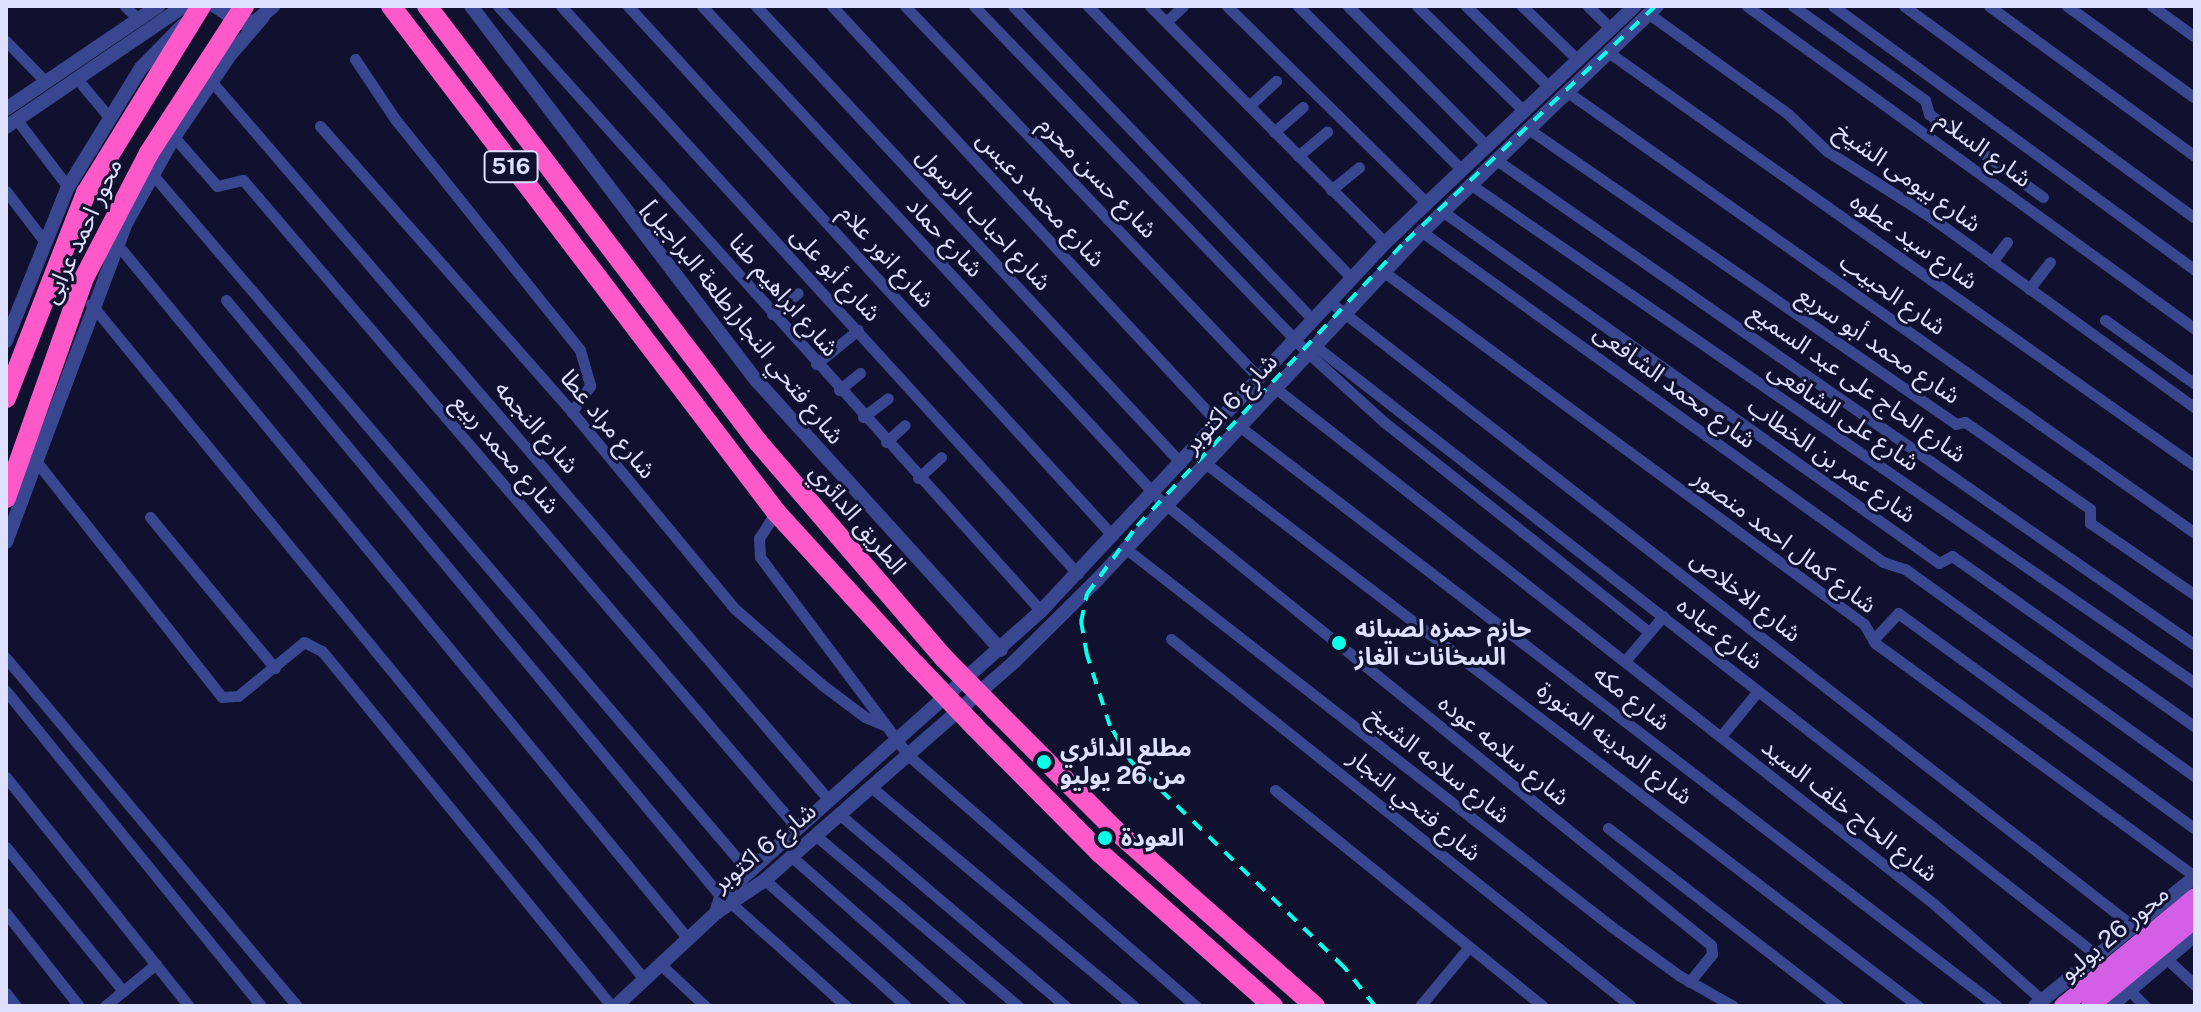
<!DOCTYPE html>
<meta charset="utf-8">
<style>
body{margin:0}
#map{position:relative;width:2201px;height:1012px;overflow:hidden;background:#10112e;font-family:"Public Sans","Noto Sans Arabic",sans-serif}
div>[style]{position:absolute}
.minor>*{height:11px;margin:-5.5px;padding:0 5.5px;transform-origin:5.5px;border-radius:5.5px;background:#394790}
.tertiary>*{height:14px;margin:-7px;padding:0 7px;transform-origin:7px;border-radius:7px;background:#394790}
.trunk>*{height:18px;margin:-9px;padding:0 9px;transform-origin:9px;border-radius:9px;background:#d35fe4}
.motorway>*{height:20px;margin:-10px;padding:0 10px;transform-origin:10px;border-radius:10px;background:#ff59c9}
.rail>*{height:4px;margin-top:-2px;transform-origin:0;background:repeating-linear-gradient(90deg,#0affe7 0 12px,transparent 0 22px)}
.motorway-bridge>*{height:20px;margin:-10px;padding:0 10px;transform-origin:10px;border-radius:10px;background:#ff59c9}
.dots>*{width:22px;height:22px;translate:-50% -50%;box-sizing:border-box;border:4px solid #10112e;border-radius:50%}
span{translate:-50% -50%;white-space:nowrap;text-align:center;line-height:1.15;-webkit-text-stroke:6px #10112e;paint-order:stroke}
.shield-label span{padding:2px 6px;background:#10112e;border:2px solid;border-radius:6px;-webkit-text-stroke-width:0}
.shield-label{font-size:22px;color:#dee0ff;font-weight:700}
.street-label{font-size:24px;color:#dee0ff}
.poi-label{font-size:24px;color:#dee0ff;font-weight:700}
.left{translate:0 -50%;text-align:left}
.frame{position:absolute;inset:0;border:8px solid #dee0ff;pointer-events:none}
</style>
<div id="map">
<div class="minor">
<div style="left:125px;top:6px;width:18px;rotate:45deg"></div>
<div style="left:498px;top:6px;width:813px;rotate:48.09deg"></div>
<div style="left:561px;top:6px;width:768px;rotate:47.69deg"></div>
<div style="left:628px;top:6px;width:718px;rotate:47.54deg"></div>
<div style="left:702px;top:6px;width:674px;rotate:47.17deg"></div>
<div style="left:1160px;top:500px;width:708px;rotate:38.93deg"></div>
<div style="left:1711px;top:945px;width:9px;rotate:84deg"></div>
<div style="left:1712px;top:954px;width:36px;rotate:129deg"></div>
<div style="left:756px;top:6px;width:624px;rotate:47.08deg"></div>
<div style="left:832px;top:6px;width:568px;rotate:47.21deg"></div>
<div style="left:905px;top:6px;width:514px;rotate:46.42deg"></div>
<div style="left:974px;top:6px;width:480px;rotate:46.1deg"></div>
<div style="left:1307px;top:352px;width:104px;rotate:42.3deg"></div>
<div style="left:1384px;top:422px;width:338px;rotate:38.4deg"></div>
<div style="left:1013px;top:6px;width:434px;rotate:46.3deg"></div>
<div style="left:1088px;top:6px;width:379px;rotate:45.9deg"></div>
<div style="left:1150px;top:6px;width:334px;rotate:45.2deg"></div>
<div style="left:1227px;top:6px;width:279px;rotate:44.6deg"></div>
<div style="left:1298px;top:6px;width:232px;rotate:45deg"></div>
<div style="left:1348px;top:6px;width:197px;rotate:45.2deg"></div>
<div style="left:1417px;top:6px;width:150px;rotate:44.5deg"></div>
<div style="left:1466px;top:6px;width:116px;rotate:44.3deg"></div>
<div style="left:1522px;top:6px;width:78px;rotate:44deg"></div>
<div style="left:1588px;top:6px;width:33px;rotate:45deg"></div>
<div style="left:1747px;top:6px;width:552px;rotate:35.79deg"></div>
<div style="left:1793px;top:6px;width:162px;rotate:35.5deg"></div>
<div style="left:1925px;top:100px;width:15px;rotate:74deg"></div>
<div style="left:1929px;top:114px;width:141px;rotate:36.1deg"></div>
<div style="left:1833px;top:6px;width:448px;rotate:36.1deg"></div>
<div style="left:1904px;top:6px;width:360px;rotate:36.1deg"></div>
<div style="left:1989px;top:6px;width:255px;rotate:36.1deg"></div>
<div style="left:2067px;top:6px;width:158px;rotate:35.7deg"></div>
<div style="left:2152px;top:6px;width:53px;rotate:35.8deg"></div>
<div style="left:1649px;top:14px;width:171px;rotate:35.7deg"></div>
<div style="left:1788px;top:114px;width:54px;rotate:43.5deg"></div>
<div style="left:1827px;top:151px;width:121px;rotate:32.5deg"></div>
<div style="left:1929px;top:216px;width:328px;rotate:35.8deg"></div>
<div style="left:1166px;top:22px;width:23px;rotate:-43deg"></div>
<div style="left:6px;top:41px;width:57px;rotate:45.7deg"></div>
<div style="left:1608px;top:52px;width:718px;rotate:35.19deg"></div>
<div style="left:355px;top:59px;width:72px;rotate:56.3deg"></div>
<div style="left:395px;top:119px;width:296px;rotate:51.3deg"></div>
<div style="left:580px;top:350px;width:37px;rotate:74deg"></div>
<div style="left:590px;top:386px;width:32px;rotate:125deg"></div>
<div style="left:78px;top:80px;width:48px;rotate:50deg"></div>
<div style="left:212px;top:82px;width:947px;rotate:49.33deg"></div>
<div style="left:1566px;top:91px;width:769px;rotate:35.1deg"></div>
<div style="left:1249px;top:106px;width:37px;rotate:-43deg"></div>
<div style="left:17px;top:120px;width:84px;rotate:52.7deg"></div>
<div style="left:320px;top:126px;width:381px;rotate:48.6deg"></div>
<div style="left:572px;top:412px;width:254px;rotate:50.4deg"></div>
<div style="left:734px;top:608px;width:116px;rotate:41.1deg"></div>
<div style="left:821px;top:684px;width:55px;rotate:36.9deg"></div>
<div style="left:865px;top:717px;width:21px;rotate:23deg"></div>
<div style="left:1527px;top:128px;width:521px;rotate:34.6deg"></div>
<div style="left:1956px;top:424px;width:9px;rotate:-13deg"></div>
<div style="left:1965px;top:422px;width:152px;rotate:34.8deg"></div>
<div style="left:2090px;top:509px;width:14px;rotate:90deg"></div>
<div style="left:2090px;top:523px;width:127px;rotate:34.4deg"></div>
<div style="left:1274px;top:132px;width:38px;rotate:-41deg"></div>
<div style="left:174px;top:137px;width:65px;rotate:48.7deg"></div>
<div style="left:217px;top:186px;width:27px;rotate:-13deg"></div>
<div style="left:243px;top:180px;width:853px;rotate:49.47deg"></div>
<div style="left:1298px;top:156px;width:38px;rotate:-40deg"></div>
<div style="left:1495px;top:159px;width:852px;rotate:34.77deg"></div>
<div style="left:153px;top:175px;width:917px;rotate:49.47deg"></div>
<div style="left:1470px;top:184px;width:880px;rotate:34.54deg"></div>
<div style="left:1331px;top:190px;width:36px;rotate:-39deg"></div>
<div style="left:6px;top:191px;width:64px;rotate:52.6deg"></div>
<div style="left:1442px;top:211px;width:609px;rotate:35.31deg"></div>
<div style="left:1939px;top:563px;width:15px;rotate:-28deg"></div>
<div style="left:1952px;top:556px;width:297px;rotate:35.1deg"></div>
<div style="left:1422px;top:232px;width:567px;rotate:35.6deg"></div>
<div style="left:1883px;top:562px;width:23px;rotate:18deg"></div>
<div style="left:1905px;top:569px;width:357px;rotate:35.6deg"></div>
<div style="left:117px;top:244px;width:899px;rotate:50.59deg"></div>
<div style="left:1992px;top:262px;width:25px;rotate:-53deg"></div>
<div style="left:1384px;top:272px;width:595px;rotate:36.25deg"></div>
<div style="left:1864px;top:624px;width:22px;rotate:60deg"></div>
<div style="left:1875px;top:643px;width:396px;rotate:36.1deg"></div>
<div style="left:2029px;top:289px;width:34px;rotate:-52deg"></div>
<div style="left:226px;top:300px;width:785px;rotate:50.33deg"></div>
<div style="left:1330px;top:302px;width:1018px;rotate:37.86deg"></div>
<div style="left:91px;top:304px;width:873px;rotate:50.67deg"></div>
<div style="left:772px;top:314px;width:33px;rotate:-39deg"></div>
<div style="left:2105px;top:320px;width:110px;rotate:35.4deg"></div>
<div style="left:1314px;top:345px;width:994px;rotate:37.93deg"></div>
<div style="left:816px;top:364px;width:54px;rotate:-39deg"></div>
<div style="left:1274px;top:387px;width:838px;rotate:38.07deg"></div>
<div style="left:1934px;top:904px;width:146px;rotate:41.7deg"></div>
<div style="left:839px;top:390px;width:27px;rotate:-39deg"></div>
<div style="left:863px;top:417px;width:31px;rotate:-37deg"></div>
<div style="left:1239px;top:426px;width:954px;rotate:37.42deg"></div>
<div style="left:886px;top:442px;width:25px;rotate:-42deg"></div>
<div style="left:36px;top:461px;width:300px;rotate:51.8deg"></div>
<div style="left:222px;top:697px;width:16px;rotate:-4deg"></div>
<div style="left:238px;top:696px;width:85px;rotate:-39.3deg"></div>
<div style="left:304px;top:642px;width:20px;rotate:27deg"></div>
<div style="left:322px;top:651px;width:458px;rotate:50.8deg"></div>
<div style="left:1205px;top:463px;width:896px;rotate:37.29deg"></div>
<div style="left:918px;top:478px;width:31px;rotate:-42deg"></div>
<div style="left:776px;top:512px;width:31px;rotate:123deg"></div>
<div style="left:759px;top:538px;width:19px;rotate:87deg"></div>
<div style="left:760px;top:557px;width:249px;rotate:53.2deg"></div>
<div style="left:909px;top:756px;width:381px;rotate:41.1deg"></div>
<div style="left:150px;top:517px;width:196px;rotate:50.4deg"></div>
<div style="left:1125px;top:548px;width:617px;rotate:37.89deg"></div>
<div style="left:1612px;top:927px;width:84px;rotate:35.8deg"></div>
<div style="left:1680px;top:976px;width:61px;rotate:29.5deg"></div>
<div style="left:1171px;top:639px;width:588px;rotate:38.58deg"></div>
<div style="left:1873px;top:640px;width:37px;rotate:-47deg"></div>
<div style="left:1898px;top:613px;width:367px;rotate:36deg"></div>
<div style="left:6px;top:658px;width:454px;rotate:50.1deg"></div>
<div style="left:1625px;top:661px;width:59px;rotate:-49.8deg"></div>
<div style="left:6px;top:691px;width:405px;rotate:51deg"></div>
<div style="left:1721px;top:736px;width:58px;rotate:-50.6deg"></div>
<div style="left:6px;top:777px;width:293px;rotate:51.4deg"></div>
<div style="left:871px;top:787px;width:342px;rotate:39.8deg"></div>
<div style="left:1275px;top:790px;width:344px;rotate:38.9deg"></div>
<div style="left:839px;top:814px;width:297px;rotate:40.3deg"></div>
<div style="left:1608px;top:828px;width:291px;rotate:37.7deg"></div>
<div style="left:815px;top:835px;width:265px;rotate:40.1deg"></div>
<div style="left:6px;top:847px;width:186px;rotate:50.9deg"></div>
<div style="left:792px;top:857px;width:225px;rotate:41.4deg"></div>
<div style="left:765px;top:880px;width:189px;rotate:41.8deg"></div>
<div style="left:733px;top:905px;width:152px;rotate:41.8deg"></div>
<div style="left:6px;top:913px;width:118px;rotate:51.9deg"></div>
<div style="left:2167px;top:959px;width:38px;rotate:43deg"></div>
<div style="left:660px;top:964px;width:62px;rotate:43deg"></div>
<div style="left:2129px;top:990px;width:23px;rotate:45deg"></div>
<div style="left:6px;top:993px;width:16px;rotate:52deg"></div>
<div style="left:105px;top:1006px;width:66px;rotate:-39.5deg"></div>
<div style="left:1420px;top:1006px;width:77px;rotate:-50.3deg"></div>
</div>
<div class="tertiary">
<div style="left:215px;top:6px;width:30px;rotate:34deg"></div>
<div style="left:240px;top:23px;width:16px;rotate:-7deg"></div>
<div style="left:256px;top:21px;width:23px;rotate:-41deg"></div>
<div style="left:471px;top:6px;width:472px;rotate:52.7deg"></div>
<div style="left:757px;top:381px;width:363px;rotate:47.8deg"></div>
<div style="left:6px;top:109px;width:184px;rotate:-34.1deg"></div>
<div style="left:6px;top:127px;width:215px;rotate:-34.2deg"></div>
<div style="left:6px;top:341px;width:166px;rotate:-68.1deg"></div>
<div style="left:68px;top:187px;width:140px;rotate:-58.5deg"></div>
<div style="left:141px;top:68px;width:60px;rotate:-45.7deg"></div>
<div style="left:6px;top:542px;width:339px;rotate:-69.4deg"></div>
<div style="left:125px;top:225px;width:101px;rotate:-60.9deg"></div>
<div style="left:174px;top:137px;width:99px;rotate:-55.7deg"></div>
<div style="left:230px;top:55px;width:50px;rotate:-49deg"></div>
<div style="left:716px;top:913px;width:16px;rotate:-72deg"></div>
<div style="left:721px;top:898px;width:38px;rotate:-43deg"></div>
<div style="left:749px;top:872px;width:392px;rotate:-41.8deg"></div>
<div style="left:1041px;top:611px;width:504px;rotate:-46.93deg"></div>
<div style="left:1385px;top:243px;width:344px;rotate:-43.5deg"></div>
<div style="left:616px;top:1006px;width:137px;rotate:-42.9deg"></div>
<div style="left:716px;top:913px;width:59px;rotate:-34deg"></div>
<div style="left:765px;top:880px;width:331px;rotate:-41.2deg"></div>
<div style="left:1014px;top:662px;width:117px;rotate:-44.7deg"></div>
<div style="left:1097px;top:580px;width:476px;rotate:-47deg"></div>
<div style="left:1422px;top:232px;width:326px;rotate:-43.9deg"></div>
<div style="left:2035px;top:1006px;width:206px;rotate:-38.9deg"></div>
<div style="left:2111px;top:1006px;width:110px;rotate:-40.2deg"></div>
</div>
<div class="trunk">
<div style="left:2063px;top:1006px;width:171px;rotate:-39.5deg"></div>
<div style="left:2090px;top:1006px;width:136px;rotate:-39.6deg"></div>
</div>
<div class="motorway">
<div style="left:391px;top:6px;width:636px;rotate:52.73deg"></div>
<div style="left:776px;top:512px;width:206px;rotate:47.6deg"></div>
<div style="left:427px;top:6px;width:547px;rotate:52.8deg"></div>
<div style="left:758px;top:442px;width:284px;rotate:49.3deg"></div>
<div style="left:995px;top:710px;width:168px;rotate:45deg"></div>
<div style="left:1114px;top:829px;width:268px;rotate:41.4deg"></div>
<div style="left:975px;top:727px;width:177px;rotate:45.2deg"></div>
<div style="left:1100px;top:853px;width:231px;rotate:41.5deg"></div>
</div>
<div class="rail">
<div style="left:1375px;top:1006px;width:50px;rotate:-128.5deg"></div>
<div style="left:1344px;top:967px;width:298px;rotate:-136deg"></div>
<div style="left:1130px;top:760px;width:39px;rotate:-120deg"></div>
<div style="left:1110px;top:726px;width:75px;rotate:-107.9deg"></div>
<div style="left:1087px;top:655px;width:34px;rotate:-100deg"></div>
<div style="left:1081px;top:622px;width:29px;rotate:-78deg"></div>
<div style="left:1087px;top:594px;width:84px;rotate:-53.7deg"></div>
<div style="left:1137px;top:526px;width:392px;rotate:-46.7deg"></div>
<div style="left:1406px;top:241px;width:342px;rotate:-43.3deg"></div>
</div>
<div class="motorway-bridge">
<div style="left:6px;top:398px;width:220px;rotate:-68.7deg"></div>
<div style="left:86px;top:193px;width:220px;rotate:-58.4deg"></div>
<div style="left:6px;top:498px;width:233px;rotate:-70.5deg"></div>
<div style="left:84px;top:278px;width:141px;rotate:-62.5deg"></div>
<div style="left:149px;top:153px;width:175px;rotate:-57.1deg"></div>
<div style="left:943px;top:657px;width:74px;rotate:45.5deg"></div>
<div style="left:915px;top:664px;width:87px;rotate:46.4deg"></div>
</div>
<div class="dots">
<div style="left:1339px;top:643px;background:#0affe7"></div>
<div style="left:1044px;top:762px;background:#0affe7"></div>
<div style="left:1105px;top:838px;background:#0affe7"></div>
</div>
<div class="shield-label">
<span style="left:511px;top:167px">516</span>
</div>
<div class="street-label">
<span style="left:1984px;top:149px;rotate:36deg">شارع السلام</span>
<span style="left:1098px;top:177px;rotate:46deg">شارع حسن محرم</span>
<span style="left:1908px;top:177px;rotate:35deg">شارع بيومى الشيخ</span>
<span style="left:1041px;top:199px;rotate:47deg">شارع محمد دعبس</span>
<span style="left:984px;top:219px;rotate:47deg">شارع احباب الرسول</span>
<span style="left:82px;top:231px;rotate:-65deg">محور احمد عرابى</span>
<span style="left:945px;top:237px;rotate:47deg">شارع حماد</span>
<span style="left:1914px;top:241px;rotate:35deg">شارع سيد عطوه</span>
<span style="left:887px;top:256px;rotate:48deg">شارع انور علام</span>
<span style="left:836px;top:274px;rotate:47deg">شارع أبو على</span>
<span style="left:1893px;top:294px;rotate:35deg">شارع الحبيب</span>
<span style="left:784px;top:295px;rotate:49deg">شارع ابراهيم طنا</span>
<span style="left:743px;top:322px;rotate:51deg">شارع فتحي النجار[طلعة البراجيل]</span>
<span style="left:1879px;top:345px;rotate:34deg">شارع محمد أبو سريع</span>
<span style="left:1858px;top:383px;rotate:35deg">شارع الحاج على عبد السميع</span>
<span style="left:1675px;top:386px;rotate:36deg">شارع محمد الشافعى</span>
<span style="left:1230px;top:403px;rotate:-47deg">شارع 6 اكتوبر</span>
<span style="left:1844px;top:416px;rotate:34deg">شارع على الشافعى</span>
<span style="left:608px;top:424px;rotate:50deg">شارع مراد عطا</span>
<span style="left:537px;top:427px;rotate:49deg">شارع النجمه</span>
<span style="left:506px;top:454px;rotate:49deg">شارع محمد ربيع</span>
<span style="left:1832px;top:460px;rotate:35deg">شارع عمر بن الخطاب</span>
<span style="left:858px;top:519px;rotate:50deg">الطريق الدائري</span>
<span style="left:1785px;top:541px;rotate:37deg">شارع كمال احمد منصور</span>
<span style="left:1746px;top:596px;rotate:38deg">شارع الاخلاص</span>
<span style="left:1720px;top:633px;rotate:38deg">شارع عباده</span>
<span style="left:1632px;top:698px;rotate:38deg">شارع مكه</span>
<span style="left:1615px;top:743px;rotate:37deg">شارع المدينه المنورة</span>
<span style="left:1504px;top:750px;rotate:39deg">شارع سلامه عوده</span>
<span style="left:1439px;top:765px;rotate:38deg">شارع سلامه الشيخ</span>
<span style="left:1415px;top:805px;rotate:39deg">شارع فتحي النجار</span>
<span style="left:1850px;top:810px;rotate:38deg">شارع الحاج خلف السيد</span>
<span style="left:764px;top:847px;rotate:-39deg">شارع 6 اكتوبر</span>
<span style="left:2114px;top:933px;rotate:-40deg">محور 26 يوليو</span>
</div>
<div class="poi-label">
<span class="left" style="left:1355px;top:643px">حازم حمزه لصيانه<br>السخانات الغاز</span>
<span class="left" style="left:1060px;top:762px">مطلع الدائري<br>من 26 يوليو</span>
<span class="left" style="left:1121px;top:838px">العودة</span>
</div>
<div class="frame"></div>
</div>
